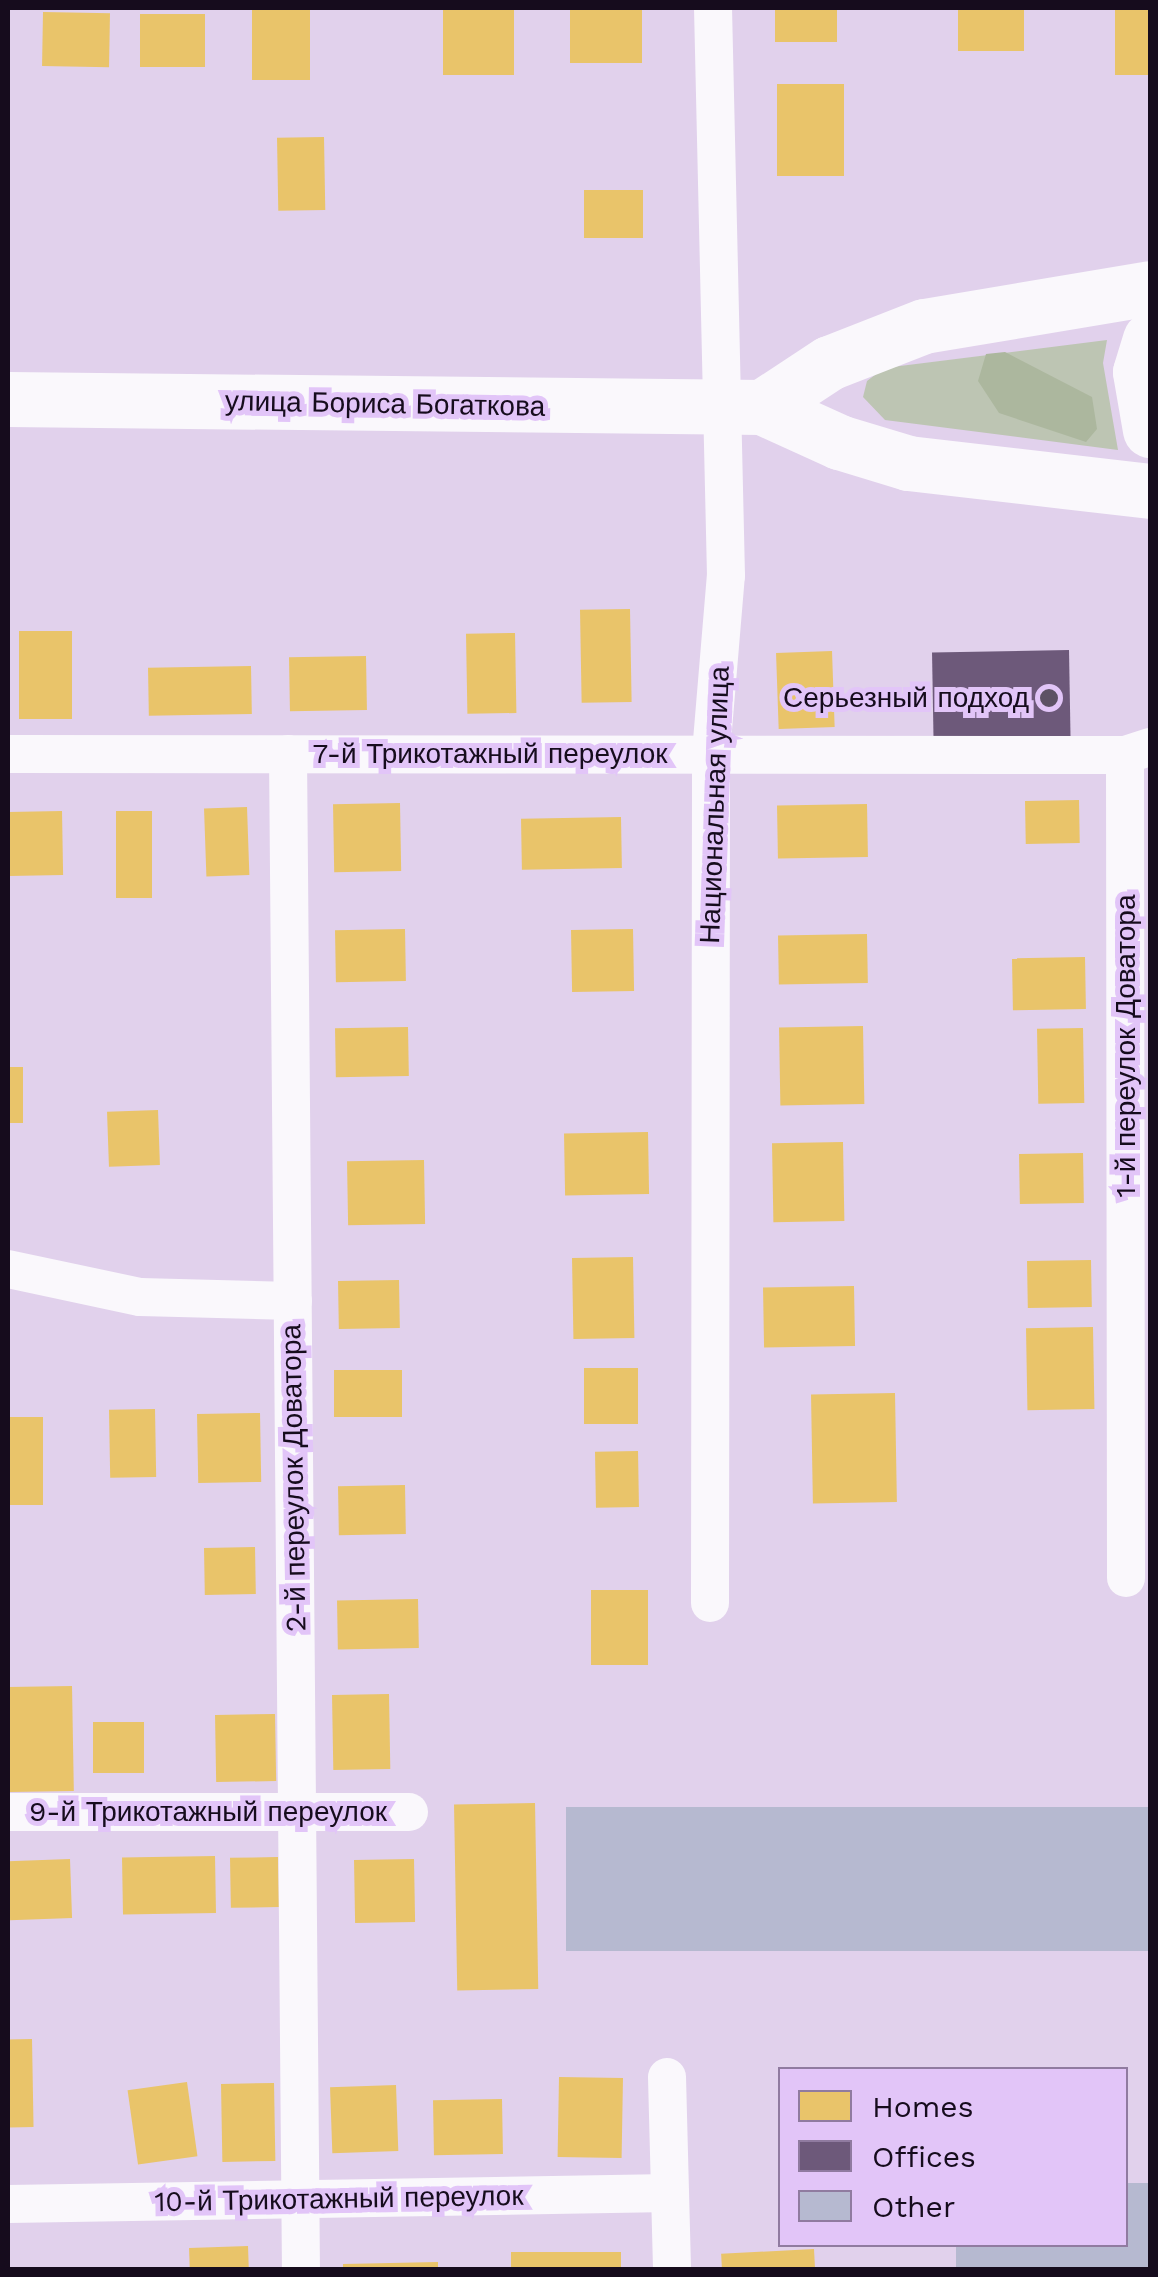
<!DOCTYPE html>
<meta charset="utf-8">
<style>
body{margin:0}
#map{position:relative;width:1158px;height:2277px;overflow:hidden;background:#e1d1ec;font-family:"Work Sans",sans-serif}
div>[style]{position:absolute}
.green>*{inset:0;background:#bdc5b3}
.forest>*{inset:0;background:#acb79e}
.homes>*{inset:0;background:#e9c46a;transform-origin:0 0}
.offices>*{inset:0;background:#6d597a;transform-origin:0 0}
.building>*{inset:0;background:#b6b9d0;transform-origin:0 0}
.minor>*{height:38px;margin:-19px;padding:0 19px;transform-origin:19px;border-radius:19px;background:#faf8fc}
.secondary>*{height:55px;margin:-27.5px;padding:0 27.5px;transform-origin:27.5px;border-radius:27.5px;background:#faf8fc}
.dots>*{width:28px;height:28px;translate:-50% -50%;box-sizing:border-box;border:5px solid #e2c5f8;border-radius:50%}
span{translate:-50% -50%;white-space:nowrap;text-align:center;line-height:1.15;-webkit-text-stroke:10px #e2c5f8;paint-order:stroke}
.street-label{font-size:28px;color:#160c1d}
.poi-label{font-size:28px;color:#160c1d}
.right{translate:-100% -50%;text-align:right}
.frame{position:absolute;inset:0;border:10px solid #160c1d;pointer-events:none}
.legend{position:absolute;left:778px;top:2067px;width:350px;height:180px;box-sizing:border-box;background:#e2c5f8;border:2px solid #907ba0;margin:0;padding:12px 18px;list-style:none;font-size:30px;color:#160c1d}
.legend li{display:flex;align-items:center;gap:20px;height:50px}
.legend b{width:50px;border:2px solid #907ba0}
</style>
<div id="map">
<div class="green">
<div style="clip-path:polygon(1107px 340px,1103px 363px,1118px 450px,885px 420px,863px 397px,867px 381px,884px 368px)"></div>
</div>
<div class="forest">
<div style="clip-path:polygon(1005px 352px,1092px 397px,1097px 429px,1086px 442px,999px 413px,978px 381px,986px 354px)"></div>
</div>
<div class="homes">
<div style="left:252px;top:8px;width:58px;height:72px"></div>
<div style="left:443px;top:8px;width:71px;height:67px"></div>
<div style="left:570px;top:8px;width:72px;height:55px"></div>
<div style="left:775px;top:8px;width:62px;height:34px"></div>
<div style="left:958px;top:8px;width:66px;height:43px"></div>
<div style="left:1115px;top:8px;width:35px;height:67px"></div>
<div style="left:43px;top:12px;width:67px;height:54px;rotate:1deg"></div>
<div style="left:140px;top:14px;width:65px;height:53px"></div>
<div style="left:844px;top:84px;width:92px;height:67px;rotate:90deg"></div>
<div style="left:324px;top:137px;width:73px;height:47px;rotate:89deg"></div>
<div style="left:584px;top:190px;width:59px;height:48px"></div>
<div style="left:630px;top:609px;width:93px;height:50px;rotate:89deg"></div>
<div style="left:19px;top:631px;width:53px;height:88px"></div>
<div style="left:515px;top:633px;width:80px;height:49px;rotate:89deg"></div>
<div style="left:832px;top:651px;width:76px;height:56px;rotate:88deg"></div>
<div style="left:366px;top:656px;width:54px;height:77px;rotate:89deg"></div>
<div style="left:251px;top:666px;width:48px;height:103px;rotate:89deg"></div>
<div style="left:1079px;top:800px;width:43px;height:54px;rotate:89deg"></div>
<div style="left:400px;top:803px;width:68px;height:67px;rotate:89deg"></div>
<div style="left:867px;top:804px;width:53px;height:90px;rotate:89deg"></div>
<div style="left:247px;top:807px;width:68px;height:43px;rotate:88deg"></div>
<div style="left:62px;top:811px;width:64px;height:54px;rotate:89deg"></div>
<div style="left:116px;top:811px;width:36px;height:87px"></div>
<div style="left:621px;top:817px;width:51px;height:100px;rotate:89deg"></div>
<div style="left:405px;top:929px;width:52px;height:70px;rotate:89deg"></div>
<div style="left:633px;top:929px;width:62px;height:62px;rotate:89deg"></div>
<div style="left:867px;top:934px;width:49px;height:89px;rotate:89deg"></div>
<div style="left:1085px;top:957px;width:52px;height:73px;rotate:89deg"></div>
<div style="left:863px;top:1026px;width:78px;height:84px;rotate:89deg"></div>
<div style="left:408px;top:1027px;width:49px;height:73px;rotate:89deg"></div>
<div style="left:1083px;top:1028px;width:75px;height:46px;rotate:89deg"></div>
<div style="left:8px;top:1067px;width:15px;height:56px"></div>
<div style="left:158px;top:1110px;width:55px;height:51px;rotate:88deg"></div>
<div style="left:648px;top:1132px;width:62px;height:84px;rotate:89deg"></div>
<div style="left:843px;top:1142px;width:79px;height:71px;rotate:89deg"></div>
<div style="left:1083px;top:1153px;width:50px;height:64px;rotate:89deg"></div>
<div style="left:424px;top:1160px;width:64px;height:77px;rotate:89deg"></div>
<div style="left:633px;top:1257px;width:81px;height:61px;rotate:89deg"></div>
<div style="left:1091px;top:1260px;width:47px;height:64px;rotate:89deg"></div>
<div style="left:399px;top:1280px;width:48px;height:61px;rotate:89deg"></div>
<div style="left:854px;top:1286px;width:60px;height:91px;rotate:89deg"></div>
<div style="left:1093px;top:1327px;width:82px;height:67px;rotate:89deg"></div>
<div style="left:584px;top:1368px;width:54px;height:56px"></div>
<div style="left:402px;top:1370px;width:47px;height:68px;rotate:90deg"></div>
<div style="left:895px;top:1393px;width:109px;height:84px;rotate:89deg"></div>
<div style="left:155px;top:1409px;width:68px;height:46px;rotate:89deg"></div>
<div style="left:260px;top:1413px;width:69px;height:63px;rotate:89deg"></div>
<div style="left:8px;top:1417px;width:35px;height:88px"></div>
<div style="left:638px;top:1451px;width:56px;height:43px;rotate:89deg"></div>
<div style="left:405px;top:1485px;width:49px;height:67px;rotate:89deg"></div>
<div style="left:255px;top:1547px;width:47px;height:51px;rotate:89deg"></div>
<div style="left:591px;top:1590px;width:57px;height:75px"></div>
<div style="left:418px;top:1599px;width:49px;height:81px;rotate:89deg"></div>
<div style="left:72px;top:1686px;width:105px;height:64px;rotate:89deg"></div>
<div style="left:389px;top:1694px;width:75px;height:57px;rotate:89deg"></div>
<div style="left:275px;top:1714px;width:67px;height:60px;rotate:89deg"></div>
<div style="left:93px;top:1722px;width:51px;height:51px"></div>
<div style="left:535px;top:1803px;width:186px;height:81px;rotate:89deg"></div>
<div style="left:215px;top:1856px;width:57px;height:93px;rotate:89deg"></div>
<div style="left:278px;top:1857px;width:50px;height:48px;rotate:89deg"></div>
<div style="left:70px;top:1859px;width:59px;height:62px;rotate:88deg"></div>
<div style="left:414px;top:1859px;width:63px;height:60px;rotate:89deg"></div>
<div style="left:32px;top:2039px;width:88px;height:24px;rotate:89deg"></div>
<div style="left:559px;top:2077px;width:64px;height:80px;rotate:1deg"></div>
<div style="left:187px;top:2082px;width:75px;height:60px;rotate:82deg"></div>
<div style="left:274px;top:2083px;width:78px;height:53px;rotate:89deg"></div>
<div style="left:396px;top:2085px;width:66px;height:66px;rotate:88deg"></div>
<div style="left:502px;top:2099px;width:55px;height:69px;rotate:89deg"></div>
<div style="left:248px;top:2246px;width:24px;height:59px;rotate:88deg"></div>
<div style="left:814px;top:2249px;width:21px;height:93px;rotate:87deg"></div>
<div style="left:621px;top:2252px;width:18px;height:110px;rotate:90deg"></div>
<div style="clip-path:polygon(438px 2262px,438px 2270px,343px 2270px,343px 2264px)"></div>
</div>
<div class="offices">
<div style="left:1069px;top:650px;width:87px;height:137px;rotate:89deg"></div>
</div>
<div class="building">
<div style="left:1150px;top:1807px;width:144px;height:584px;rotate:90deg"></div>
<div style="clip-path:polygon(1126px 2183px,1150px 2183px,1150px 2270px,956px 2270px,956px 2244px,1126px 2244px)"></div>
</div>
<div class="minor">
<div style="left:8px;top:754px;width:1117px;rotate:0.05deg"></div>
<div style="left:1125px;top:755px;width:26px;rotate:-18deg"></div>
<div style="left:288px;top:754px;width:1516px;rotate:89.51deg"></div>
<div style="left:1125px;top:755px;width:823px;rotate:89.93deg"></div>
<div style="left:8px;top:1269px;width:135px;rotate:12deg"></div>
<div style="left:140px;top:1297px;width:153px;rotate:1.5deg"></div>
<div style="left:710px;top:1603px;width:850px;rotate:-89.93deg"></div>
<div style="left:711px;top:753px;width:178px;rotate:-85.2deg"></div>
<div style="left:726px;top:576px;width:568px;rotate:-91.31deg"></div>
<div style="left:8px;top:1812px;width:401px"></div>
<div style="left:667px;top:2077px;width:193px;rotate:88.5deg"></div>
<div style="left:8px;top:2204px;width:662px;rotate:-0.95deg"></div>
</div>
<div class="secondary">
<div style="left:1150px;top:339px;width:34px;rotate:107deg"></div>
<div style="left:1140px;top:372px;width:59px;rotate:80.2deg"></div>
<div style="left:8px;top:399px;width:754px;rotate:0.61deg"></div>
<div style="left:762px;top:407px;width:85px;rotate:24.4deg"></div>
<div style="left:839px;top:442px;width:72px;rotate:16.9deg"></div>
<div style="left:908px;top:463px;width:244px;rotate:6.6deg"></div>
<div style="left:762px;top:407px;width:80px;rotate:-33.3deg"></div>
<div style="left:829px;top:363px;width:102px;rotate:-21.3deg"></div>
<div style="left:924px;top:326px;width:229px;rotate:-9.5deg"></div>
</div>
<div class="dots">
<div style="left:1049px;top:698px;background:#5d5165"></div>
</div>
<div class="street-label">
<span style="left:385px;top:404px;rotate:1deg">улица Бориса Богаткова</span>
<span style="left:490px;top:754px">7-й Трикотажный переулок</span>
<span style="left:715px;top:805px;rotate:-88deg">Национальная улица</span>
<span style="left:1126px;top:1046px;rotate:-90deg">1-й переулок Доватора</span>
<span style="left:294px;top:1478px;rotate:-91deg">2-й переулок Доватора</span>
<span style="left:208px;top:1812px">9-й Трикотажный переулок</span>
<span style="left:339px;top:2199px;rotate:-1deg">10-й Трикотажный переулок</span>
</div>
<div class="poi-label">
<span class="right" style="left:1029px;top:698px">Серьезный подход</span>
</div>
<div class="frame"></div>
<ul class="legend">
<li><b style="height:28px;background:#e9c46a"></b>Homes</li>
<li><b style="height:28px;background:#6d597a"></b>Offices</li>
<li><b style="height:28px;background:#b6b9d0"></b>Other</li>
</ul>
</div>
